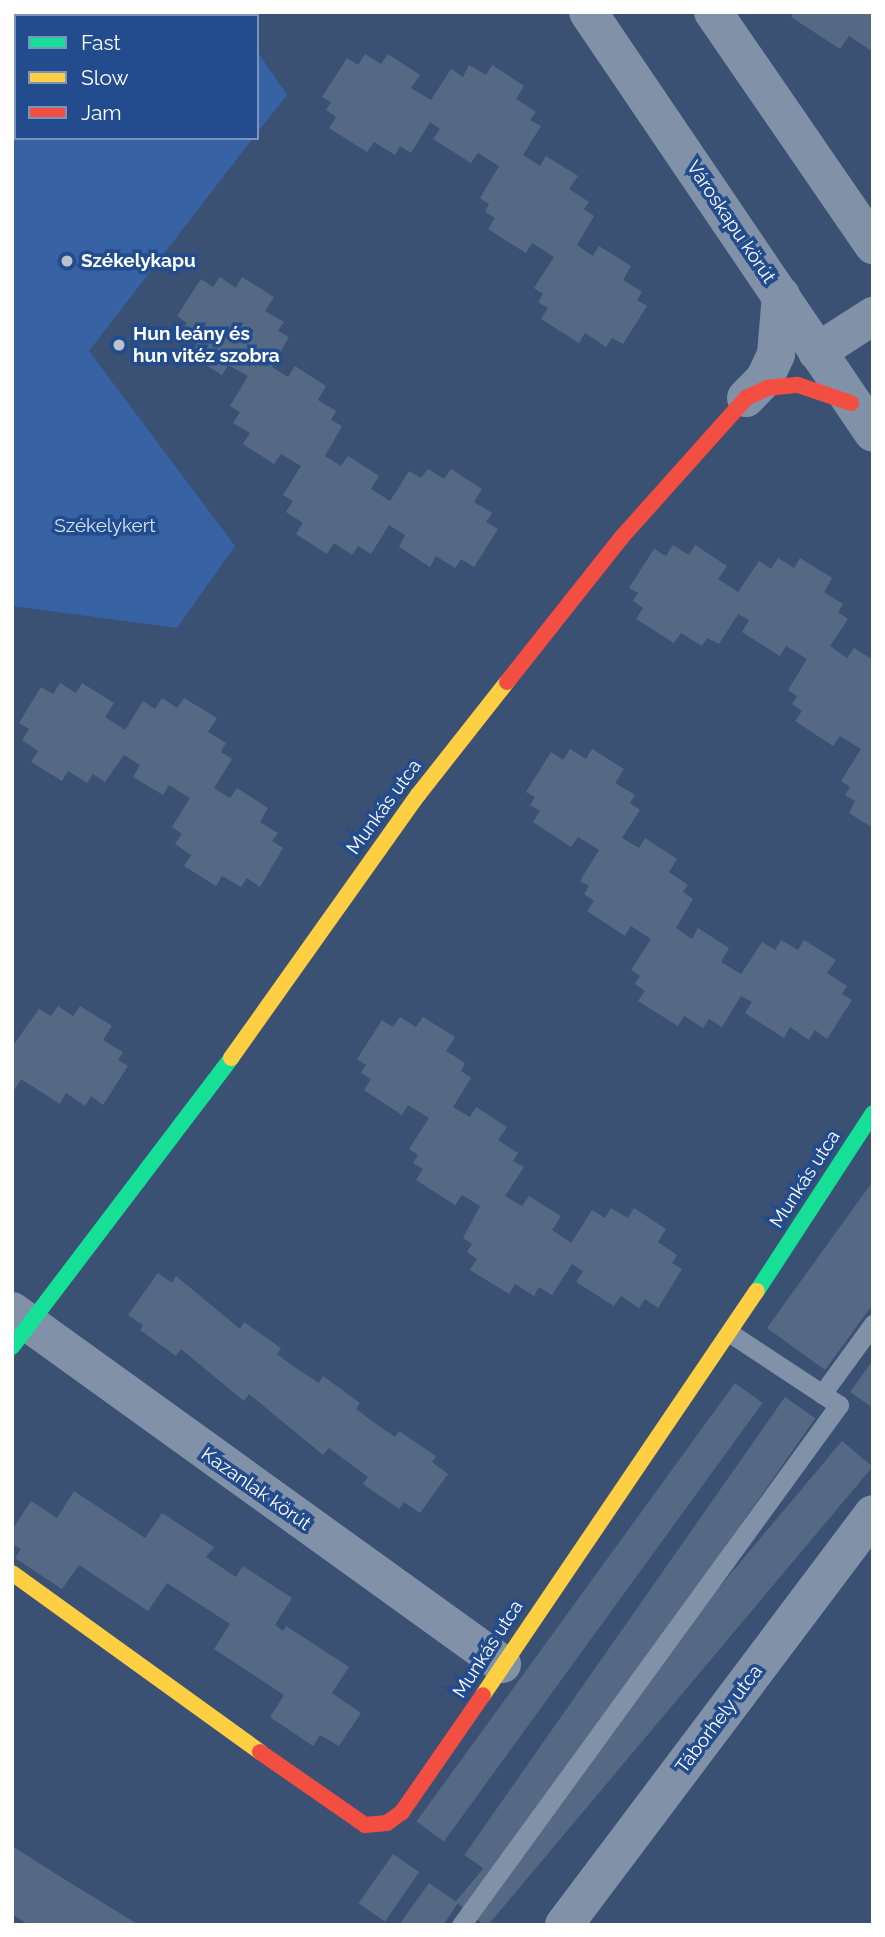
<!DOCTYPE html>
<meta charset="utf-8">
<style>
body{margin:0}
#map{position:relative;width:885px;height:1937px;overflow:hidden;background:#3a5174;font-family:Raleway,sans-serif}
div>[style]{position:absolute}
.green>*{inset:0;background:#3762a3}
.building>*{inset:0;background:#566984;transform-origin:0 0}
.lane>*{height:19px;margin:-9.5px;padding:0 9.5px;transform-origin:9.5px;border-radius:9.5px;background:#8192a8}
.street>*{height:38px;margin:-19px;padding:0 19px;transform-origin:19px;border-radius:19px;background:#8192a8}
.fast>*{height:16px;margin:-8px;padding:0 8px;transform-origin:8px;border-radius:8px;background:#16e098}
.slow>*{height:16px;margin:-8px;padding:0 8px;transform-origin:8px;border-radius:8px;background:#ffcf43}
.jam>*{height:16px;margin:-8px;padding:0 8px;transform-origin:8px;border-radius:8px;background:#f24e42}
.dots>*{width:19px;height:19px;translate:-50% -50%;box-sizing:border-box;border:4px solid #224c8d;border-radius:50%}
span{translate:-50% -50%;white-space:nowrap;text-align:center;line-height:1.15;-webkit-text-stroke:7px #224c8d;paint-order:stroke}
.street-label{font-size:19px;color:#fff}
.poi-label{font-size:19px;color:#fff;font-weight:700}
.left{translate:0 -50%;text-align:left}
.park-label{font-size:19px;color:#d6e4f8}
.frame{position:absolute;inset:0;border:14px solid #fff;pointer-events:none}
.legend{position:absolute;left:14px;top:14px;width:245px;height:126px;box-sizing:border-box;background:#224c8d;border:2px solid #7a94bb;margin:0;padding:9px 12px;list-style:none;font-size:21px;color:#fff}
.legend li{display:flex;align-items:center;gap:14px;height:35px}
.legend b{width:35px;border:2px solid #7a94bb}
</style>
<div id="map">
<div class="green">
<div style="clip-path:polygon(12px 12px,234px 16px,16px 16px,16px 138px,253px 138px,89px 351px,235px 546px,177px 628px,12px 606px)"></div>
<div style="clip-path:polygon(257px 51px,287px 95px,257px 133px)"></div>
</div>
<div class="building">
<div style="clip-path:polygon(794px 12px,873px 12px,873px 52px,849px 36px,840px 49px,791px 17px)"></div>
<div style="clip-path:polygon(365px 54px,381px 64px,388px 54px,420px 75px,411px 88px,431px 100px,451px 69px,463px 77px,469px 65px,486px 75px,492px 65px,524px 86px,516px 99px,536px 112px,530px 120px,541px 126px,523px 155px,540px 166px,546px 156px,578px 176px,569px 189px,589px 202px,584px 209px,594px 216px,577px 245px,593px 256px,599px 246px,631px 266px,623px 280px,642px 292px,637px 300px,647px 306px,623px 344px,612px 338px,606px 347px,585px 333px,579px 343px,541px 319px,548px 308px,538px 302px,543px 294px,534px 288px,554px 257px,532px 243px,526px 253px,488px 229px,495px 218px,485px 212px,489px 204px,480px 198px,499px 166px,478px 153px,471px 163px,433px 139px,440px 129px,430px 122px,411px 153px,400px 146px,395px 155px,374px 142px,367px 152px,329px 128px,336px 117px,326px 110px,331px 102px,322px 97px,347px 58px,358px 65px)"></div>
<div style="clip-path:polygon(220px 277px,236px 288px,242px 277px,274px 297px,265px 311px,284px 322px,278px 331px,289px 337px,272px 367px,288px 377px,295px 366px,326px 386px,318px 400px,336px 411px,331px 420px,342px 426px,325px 456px,341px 466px,348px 456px,379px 476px,371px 489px,390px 501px,409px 471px,421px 478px,428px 469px,444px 479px,451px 469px,482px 489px,474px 502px,492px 513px,486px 522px,498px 529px,474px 567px,461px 559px,455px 568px,436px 556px,430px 567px,399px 547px,405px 535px,389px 525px,371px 554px,358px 546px,352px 555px,334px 543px,327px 554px,296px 534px,303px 523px,286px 512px,293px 501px,283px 495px,301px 466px,281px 454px,274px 464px,243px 444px,250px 433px,233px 423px,240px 412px,230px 406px,248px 376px,228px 365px,222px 375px,190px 355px,197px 344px,181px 334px,187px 323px,177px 316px,201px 279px,213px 287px)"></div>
<div style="clip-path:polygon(673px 545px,689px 555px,695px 545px,727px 566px,718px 579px,738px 592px,759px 561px,771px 569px,778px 558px,794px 568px,800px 558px,832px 578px,824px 592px,843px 604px,838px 612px,848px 619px,830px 646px,847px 658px,854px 648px,873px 660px,873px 828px,849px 813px,855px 801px,845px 795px,850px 787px,841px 781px,861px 749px,840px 736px,833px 746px,795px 721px,802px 711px,792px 704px,797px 696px,788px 690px,807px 659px,786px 646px,780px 656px,742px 632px,749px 620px,738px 614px,719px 644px,707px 638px,702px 646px,681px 633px,674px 643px,636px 619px,643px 608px,633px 601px,638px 593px,629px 588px,654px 549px,666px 556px)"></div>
<div style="clip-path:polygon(60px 683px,76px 693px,82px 683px,114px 703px,105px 717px,125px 730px,143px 701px,155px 709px,162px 698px,177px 708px,184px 698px,217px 718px,208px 732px,226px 743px,221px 752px,232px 759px,214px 788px,230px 798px,237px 788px,268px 808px,260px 822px,278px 833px,272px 841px,283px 848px,260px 887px,247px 878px,241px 887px,222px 876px,216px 886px,184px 866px,191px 855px,175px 844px,182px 834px,172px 827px,190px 798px,169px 785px,163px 795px,133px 777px,140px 765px,124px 755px,105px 782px,93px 774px,87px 783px,68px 771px,62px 781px,31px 762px,38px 751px,22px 740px,29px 729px,19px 723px,41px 687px,53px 694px)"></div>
<div style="clip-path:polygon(570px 749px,586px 759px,592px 749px,624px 769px,615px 783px,635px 795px,630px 803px,640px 810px,622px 838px,639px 848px,645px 838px,677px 859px,669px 872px,688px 885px,683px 892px,693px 899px,676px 928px,692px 939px,698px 928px,729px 948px,721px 962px,741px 974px,762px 942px,775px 950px,781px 940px,798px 950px,804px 940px,836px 960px,827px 973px,847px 986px,842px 994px,852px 1000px,827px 1039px,815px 1030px,809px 1040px,790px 1027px,784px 1038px,745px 1013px,752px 1002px,741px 996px,722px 1027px,709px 1019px,703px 1028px,684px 1016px,678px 1026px,638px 1001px,645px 991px,635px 984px,640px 976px,631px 970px,651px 939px,631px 926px,625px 936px,587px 911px,594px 901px,584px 894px,589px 886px,580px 881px,599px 850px,578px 837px,571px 847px,533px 822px,540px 811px,530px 805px,535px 797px,526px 792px,551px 752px,563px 760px)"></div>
<div style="clip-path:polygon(58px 1006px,73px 1016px,80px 1006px,112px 1026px,103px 1040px,123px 1052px,118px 1060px,128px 1066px,103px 1105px,91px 1096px,85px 1106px,66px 1093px,60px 1104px,21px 1079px,12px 1094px,12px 1047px,39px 1009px,51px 1016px)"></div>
<div style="clip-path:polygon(400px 1017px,416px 1027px,423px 1017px,455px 1037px,446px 1051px,465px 1063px,461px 1071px,471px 1078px,453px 1107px,470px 1117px,476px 1107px,507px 1127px,498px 1140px,518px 1153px,513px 1161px,524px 1167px,505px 1196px,522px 1206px,529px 1196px,561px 1216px,552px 1230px,571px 1243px,592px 1210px,605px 1218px,611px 1208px,628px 1218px,634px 1208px,666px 1229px,658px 1242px,677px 1255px,672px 1263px,682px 1269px,658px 1308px,645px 1299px,639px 1308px,621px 1296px,614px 1306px,576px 1282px,583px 1271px,572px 1264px,552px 1295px,539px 1287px,534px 1296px,515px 1284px,509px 1294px,470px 1270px,477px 1259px,467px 1252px,472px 1244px,463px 1238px,480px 1206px,462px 1195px,455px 1205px,416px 1180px,423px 1169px,413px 1163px,418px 1155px,409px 1149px,429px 1118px,408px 1105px,402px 1115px,364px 1090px,371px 1079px,361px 1073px,366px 1065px,357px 1059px,382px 1020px,393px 1027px)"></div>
<div style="clip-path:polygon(873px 1181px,873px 1304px,825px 1370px,767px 1328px)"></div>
<div style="clip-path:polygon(158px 1273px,172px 1283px,176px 1276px,240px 1329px,244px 1322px,281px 1348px,277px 1354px,293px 1366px,319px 1383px,323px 1376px,360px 1403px,356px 1409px,372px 1421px,395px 1437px,399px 1431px,436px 1456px,432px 1462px,448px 1474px,420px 1513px,404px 1502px,399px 1509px,363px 1484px,368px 1477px,329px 1448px,323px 1455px,249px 1394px,244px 1401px,181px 1349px,176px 1356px,140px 1330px,143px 1325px,128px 1315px)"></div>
<div style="clip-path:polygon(873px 1360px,873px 1408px,850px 1392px)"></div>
<div style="left:735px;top:1383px;width:34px;height:542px;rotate:36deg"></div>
<div style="left:785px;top:1397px;width:37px;height:559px;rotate:35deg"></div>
<div style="left:842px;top:1441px;width:40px;height:601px;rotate:40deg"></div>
<div style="clip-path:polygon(74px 1491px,145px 1538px,162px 1513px,214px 1547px,206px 1557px,236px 1577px,243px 1566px,292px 1598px,275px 1625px,283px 1631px,286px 1626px,349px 1667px,332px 1693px,361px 1713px,339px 1746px,320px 1735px,313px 1746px,270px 1717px,284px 1695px,214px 1649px,230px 1624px,167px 1583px,148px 1611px,79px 1565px,62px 1589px,15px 1558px,21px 1549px,12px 1544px,12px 1530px,31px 1501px,57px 1518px)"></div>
<div style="clip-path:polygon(12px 1846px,64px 1879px,139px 1925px,29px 1925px,12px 1914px)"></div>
<div style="left:393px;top:1854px;width:32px;height:60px;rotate:35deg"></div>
<div style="clip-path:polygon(429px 1883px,458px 1903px,443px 1925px,399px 1925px)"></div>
</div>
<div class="lane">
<div style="left:822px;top:1394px;width:87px;rotate:-53.9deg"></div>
<div style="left:461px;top:1925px;width:643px;rotate:-53.99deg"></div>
<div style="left:839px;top:1405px;width:131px;rotate:-146.6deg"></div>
</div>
<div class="street">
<div style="left:588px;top:12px;width:508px;rotate:55.9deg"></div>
<div style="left:713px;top:12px;width:283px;rotate:55.5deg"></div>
<div style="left:817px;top:352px;width:67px;rotate:-32.7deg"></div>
<div style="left:746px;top:398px;width:28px;rotate:-46deg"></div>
<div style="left:765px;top:378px;width:26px;rotate:-65deg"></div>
<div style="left:776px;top:354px;width:59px;rotate:-85.2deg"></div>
<div style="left:12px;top:1311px;width:604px;rotate:35.77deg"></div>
<div style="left:564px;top:1925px;width:514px;rotate:-53.06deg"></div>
</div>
<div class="fast">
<div style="left:757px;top:1291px;width:212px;rotate:-56.9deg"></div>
<div style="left:12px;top:1347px;width:363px;rotate:-52.8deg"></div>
</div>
<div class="slow">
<div style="left:231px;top:1058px;width:323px;rotate:-54.6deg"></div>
<div style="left:418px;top:795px;width:144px;rotate:-51.8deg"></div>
<div style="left:12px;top:1573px;width:306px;rotate:35.8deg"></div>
<div style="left:483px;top:1695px;width:488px;rotate:-55.9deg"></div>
</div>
<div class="jam">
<div style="left:507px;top:682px;width:184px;rotate:-51.6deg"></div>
<div style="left:621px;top:538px;width:188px;rotate:-48.2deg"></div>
<div style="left:746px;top:398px;width:23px;rotate:-25deg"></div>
<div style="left:767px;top:388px;width:31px;rotate:-6deg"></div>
<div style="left:798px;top:385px;width:56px;rotate:18.8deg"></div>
<div style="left:260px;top:1752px;width:128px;rotate:34.8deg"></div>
<div style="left:365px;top:1825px;width:22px;rotate:-5deg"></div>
<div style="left:387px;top:1823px;width:19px;rotate:-36deg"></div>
<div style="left:402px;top:1812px;width:142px;rotate:-55.3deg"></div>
</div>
<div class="dots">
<div style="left:67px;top:261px;background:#bac2ce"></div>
<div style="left:119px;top:345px;background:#bac2ce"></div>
</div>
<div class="street-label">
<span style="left:731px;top:222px;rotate:56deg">Városkapu körút</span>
<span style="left:384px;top:807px;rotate:-54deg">Munkás utca</span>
<span style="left:805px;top:1179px;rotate:-57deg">Munkás utca</span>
<span style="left:256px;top:1489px;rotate:35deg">Kazanlak körút</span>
<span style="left:488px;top:1649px;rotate:-57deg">Munkás utca</span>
<span style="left:719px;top:1719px;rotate:-53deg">Táborhely utca</span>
</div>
<div class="poi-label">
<span class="left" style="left:81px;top:261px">Székelykapu</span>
<span class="left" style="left:133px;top:345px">Hun leány és<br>hun vitéz szobra</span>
</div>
<div class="park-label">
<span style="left:105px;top:526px">Székelykert</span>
</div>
<div class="frame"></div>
<ul class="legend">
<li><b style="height:9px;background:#16e098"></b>Fast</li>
<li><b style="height:9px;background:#ffcf43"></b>Slow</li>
<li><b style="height:9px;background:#f24e42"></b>Jam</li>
</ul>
</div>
